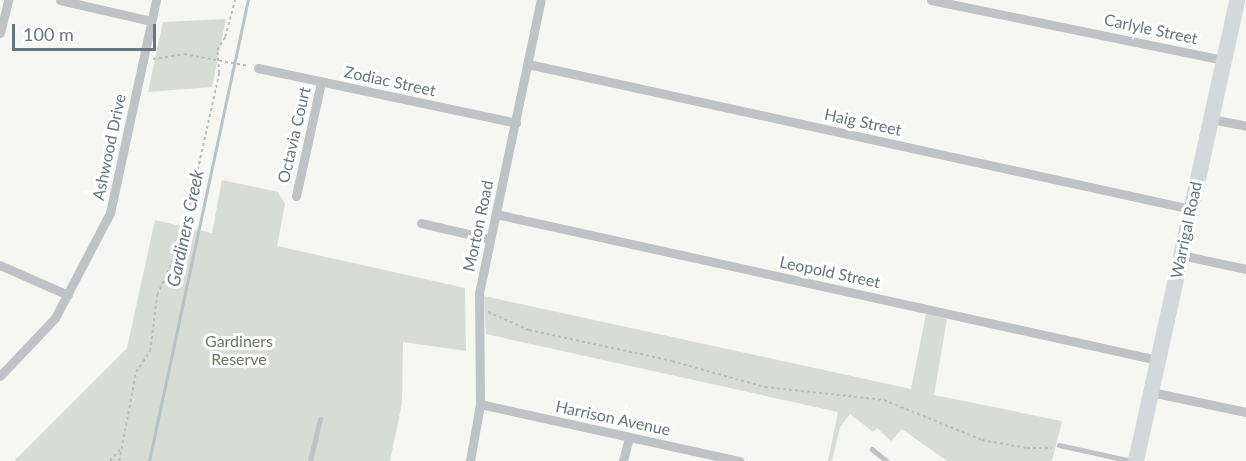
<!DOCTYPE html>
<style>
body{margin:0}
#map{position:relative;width:1246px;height:461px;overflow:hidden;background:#f6f6f3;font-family:Lato,sans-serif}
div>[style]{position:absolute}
.green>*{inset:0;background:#d7dcd4}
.stream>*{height:3px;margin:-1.5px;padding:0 1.5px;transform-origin:1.5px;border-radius:1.5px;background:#b8c3c7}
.path>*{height:1.5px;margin-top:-0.75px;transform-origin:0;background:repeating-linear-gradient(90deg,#b9bcbe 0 3px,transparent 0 6px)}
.service>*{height:4.5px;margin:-2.25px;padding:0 2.25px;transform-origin:2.25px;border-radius:2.25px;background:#bfc3c6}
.minor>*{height:9px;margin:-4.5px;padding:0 4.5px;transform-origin:4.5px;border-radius:4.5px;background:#bfc3c6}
.trunk>*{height:16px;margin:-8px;padding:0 8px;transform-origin:8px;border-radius:8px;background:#d4d8db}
span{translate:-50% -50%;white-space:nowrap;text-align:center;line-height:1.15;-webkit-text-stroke:6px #fff;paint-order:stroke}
.street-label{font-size:16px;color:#677681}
.park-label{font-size:16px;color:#6a7965}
.water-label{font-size:18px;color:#63777e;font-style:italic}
.scale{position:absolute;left:12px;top:24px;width:144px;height:27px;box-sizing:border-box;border:3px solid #677681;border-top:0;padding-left:8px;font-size:18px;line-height:21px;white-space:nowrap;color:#677681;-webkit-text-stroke:4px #fff;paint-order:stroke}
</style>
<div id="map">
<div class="green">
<div style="clip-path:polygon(226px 19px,212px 87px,148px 92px,163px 22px)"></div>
<div style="clip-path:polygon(222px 180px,278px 192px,285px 204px,277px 246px,465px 288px,466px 351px,403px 342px,402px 403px,390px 461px,14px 461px,127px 348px,155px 220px,212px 233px)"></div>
<div style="clip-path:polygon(484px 296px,911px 389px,926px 314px,947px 319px,934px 395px,1062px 421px,1052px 461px,947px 461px,902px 429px,891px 441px,877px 428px,873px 432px,850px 414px,840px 427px,832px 461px,828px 461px,838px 412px,486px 334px)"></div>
</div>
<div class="stream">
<div style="left:149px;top:461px;width:472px;rotate:-77.9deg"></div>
</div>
<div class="path">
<div style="left:153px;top:59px;width:31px;rotate:-9deg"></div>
<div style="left:184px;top:54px;width:66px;rotate:10.5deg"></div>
<div style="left:488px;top:312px;width:45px;rotate:23.7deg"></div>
<div style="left:529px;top:330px;width:146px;rotate:12.2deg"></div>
<div style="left:672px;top:361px;width:97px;rotate:15.6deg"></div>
<div style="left:765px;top:387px;width:120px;rotate:6.2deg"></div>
<div style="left:884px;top:400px;width:106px;rotate:22.2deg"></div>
<div style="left:982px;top:440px;width:46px;rotate:10.1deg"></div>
<div style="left:1027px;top:448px;width:25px"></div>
<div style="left:110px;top:461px;width:17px;rotate:-50deg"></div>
<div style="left:119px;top:461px;width:91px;rotate:-79.2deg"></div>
<div style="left:136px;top:372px;width:25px;rotate:-56deg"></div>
<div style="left:150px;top:351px;width:56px;rotate:-82.9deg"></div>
<div style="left:157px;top:295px;width:60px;rotate:-65.6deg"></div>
<div style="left:182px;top:240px;width:171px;rotate:-77.5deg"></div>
<div style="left:219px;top:73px;width:23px;rotate:-95deg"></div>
<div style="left:217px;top:50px;width:15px;rotate:-58deg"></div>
<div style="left:225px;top:37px;width:38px;rotate:-75deg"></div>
</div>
<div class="service">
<div style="left:1059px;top:445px;width:75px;rotate:12.4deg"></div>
<div style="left:872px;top:449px;width:19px;rotate:39deg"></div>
<div style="left:310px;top:461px;width:43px;rotate:-76.6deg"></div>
</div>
<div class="minor">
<div style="left:60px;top:0;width:93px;rotate:13deg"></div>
<div style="left:931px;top:0;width:299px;rotate:11.6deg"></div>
<div style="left:0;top:33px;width:34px;rotate:-76deg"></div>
<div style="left:528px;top:64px;width:679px;rotate:12.34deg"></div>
<div style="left:258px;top:68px;width:264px;rotate:12deg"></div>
<div style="left:1211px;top:119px;width:36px;rotate:11deg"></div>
<div style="left:296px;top:196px;width:117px;rotate:-77.6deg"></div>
<div style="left:496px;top:214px;width:678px;rotate:12.44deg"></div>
<div style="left:421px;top:223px;width:71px;rotate:13.1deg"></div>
<div style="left:1181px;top:255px;width:66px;rotate:12.2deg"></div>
<div style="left:0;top:265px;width:74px;rotate:23.8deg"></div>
<div style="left:0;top:376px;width:80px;rotate:-46.5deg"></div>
<div style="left:55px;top:318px;width:119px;rotate:-62.4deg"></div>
<div style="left:110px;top:213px;width:218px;rotate:-77.8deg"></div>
<div style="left:1151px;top:392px;width:97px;rotate:11.9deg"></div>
<div style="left:480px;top:404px;width:266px;rotate:12.4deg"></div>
<div style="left:470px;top:461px;width:58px;rotate:-80deg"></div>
<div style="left:480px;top:404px;width:111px;rotate:-90.5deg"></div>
<div style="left:479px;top:293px;width:299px;rotate:-78.1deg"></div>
<div style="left:623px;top:461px;width:25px;rotate:-76deg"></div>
</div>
<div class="trunk">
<div style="left:1136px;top:461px;width:472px;rotate:-77.6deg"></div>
</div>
<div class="street-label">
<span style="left:1151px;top:29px;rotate:12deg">Carlyle Street</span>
<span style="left:390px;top:81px;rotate:12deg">Zodiac Street</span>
<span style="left:863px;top:122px;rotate:12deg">Haig Street</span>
<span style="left:294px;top:135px;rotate:-77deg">Octavia Court</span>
<span style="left:109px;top:147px;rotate:-78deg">Ashwood Drive</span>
<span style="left:478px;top:226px;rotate:-78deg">Morton Road</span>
<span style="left:1186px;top:230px;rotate:-78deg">Warrigal Road</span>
<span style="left:830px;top:272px;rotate:12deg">Leopold Street</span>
<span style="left:613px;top:418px;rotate:12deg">Harrison Avenue</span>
</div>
<div class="park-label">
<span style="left:239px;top:350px">Gardiners<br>Reserve</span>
</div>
<div class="water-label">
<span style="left:185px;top:228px;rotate:-78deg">Gardiners Creek</span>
</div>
<div class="scale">100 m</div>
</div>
